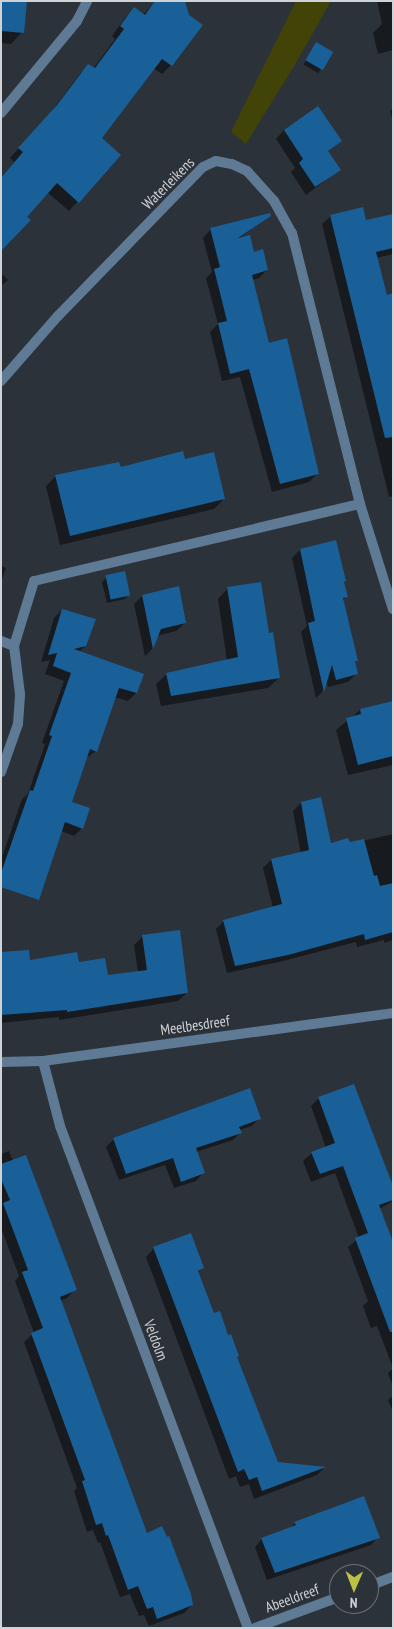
<!DOCTYPE html>
<style>
body{margin:0}
#map{position:relative;width:394px;height:1629px;overflow:hidden;background:#2c3239;font-family:"PT Sans Narrow",sans-serif}
div>[style]{position:absolute}
.green>*{inset:0;background:#414307}
.shadow>*{inset:0;background:#0007;transform-origin:0 0}
.building>*{inset:0;background:#196098;transform-origin:0 0}
.street>*{height:10px;margin:-5px;padding:0 5px;transform-origin:5px;border-radius:5px;background:#5f7a94}
span{translate:-50% -50%;white-space:nowrap;text-align:center;line-height:1.15;-webkit-text-stroke:4px #2c3239;paint-order:stroke}
.street-label{font-size:15px;color:#cfd3d7}
.frame{position:absolute;inset:0;border:2px solid #cfd3d7;pointer-events:none}
.north{position:absolute;left:329px;top:1564px;width:50px;height:50px;box-sizing:border-box;background:#2c3239;border:1px solid #6d7278;border-radius:50%;rotate:181deg;font-size:14px;font-weight:700;line-height:20px;text-align:center;color:#cfd3d7}
.north::after{content:'';display:block;margin:auto;width:18px;height:22px;background:#bcc044;clip-path:polygon(50% 0,100% 100%,50% 72%,0 100%)}
</style>
<div id="map">
<div class="green">
<div style="clip-path:polygon(296px 1px,331px 1px,296px 63px,246px 144px,231px 132px)"></div>
</div>
<div class="shadow">
<div style="clip-path:polygon(1px 1px,22px 32px,11px 44px,1px 43px)"></div>
<div style="clip-path:polygon(156px 1px,171px 65px,162px 74px,153px 68px,100px 138px,120px 155px,69px 211px,47px 192px,1px 249px,5px 175px,14px 162px,10px 158px,48px 116px,79px 75px,88px 66px,93px 69px,115px 39px,112px 36px,125px 18px,135px 9px,143px 15px)"></div>
<div style="clip-path:polygon(377px 1px,393px 1px,393px 50px,378px 54px,373px 33px,382px 24px)"></div>
<div style="left:316px;top:44px;width:17px;height:24px;rotate:31deg"></div>
<div style="clip-path:polygon(393px 109px,393px 121px,390px 111px)"></div>
<div style="clip-path:polygon(284px 130px,340px 141px,327px 152px,339px 170px,306px 195px,291px 172px,295px 168px,276px 139px)"></div>
<div style="clip-path:polygon(393px 215px,393px 254px,376px 258px,386px 296px,393px 295px,393px 496px,389px 497px,322px 224px,331px 216px,365px 222px)"></div>
<div style="clip-path:polygon(269px 216px,240px 238px,267px 270px,259px 278px,252px 280px,268px 345px,318px 473px,309px 482px,272px 492px,240px 377px,222px 381px,210px 332px,218px 324px,206px 278px,212px 272px,203px 238px,211px 229px)"></div>
<div style="clip-path:polygon(1px 273px,8px 280px,1px 286px)"></div>
<div style="clip-path:polygon(184px 460px,224px 499px,214px 509px,60px 545px,46px 486px,56px 476px)"></div>
<div style="clip-path:polygon(300px 550px,343px 582px,346px 597px,342px 601px,357px 660px,354px 663px,356px 674px,348px 682px,328px 687px,326px 680px,322px 692px,316px 698px,301px 632px,307px 626px,292px 558px)"></div>
<div style="clip-path:polygon(1px 566px,6px 568px,1px 582px)"></div>
<div style="clip-path:polygon(107px 577px,129px 594px,125px 599px,107px 603px,102px 582px)"></div>
<div style="clip-path:polygon(228px 588px,268px 634px,279px 678px,268px 688px,161px 706px,156px 684px,167px 674px,227px 661px,218px 599px)"></div>
<div style="clip-path:polygon(142px 596px,185px 623px,176px 631px,157px 636px,152px 649px,145px 656px,134px 604px)"></div>
<div style="clip-path:polygon(62px 610px,85px 646px,79px 652px,136px 693px,128px 701px,114px 697px,96px 751px,86px 758px,70px 803px,82px 828px,74px 836px,61px 831px,1px 883px,1px 860px,22px 799px,28px 794px,45px 744px,42px 743px,64px 681px,45px 674px,50px 660px,41px 662px,54px 618px)"></div>
<div style="clip-path:polygon(393px 702px,393px 765px,348px 775px,336px 730px,360px 710px)"></div>
<div style="clip-path:polygon(301px 803px,330px 844px,349px 844px,393px 834px,393px 940px,384px 943px,384px 940px,357px 947px,356px 942px,279px 962px,227px 973px,216px 929px,224px 921px,273px 908px,263px 868px,271px 860px,301px 854px,293px 811px)"></div>
<div style="clip-path:polygon(179px 931px,187px 993px,178px 1001px,59px 1020px,59px 1017px,1px 1023px,1px 979px,78px 963px,107px 977px,138px 972px,134px 945px,142px 937px)"></div>
<div style="clip-path:polygon(319px 1098px,393px 1190px,393px 1201px,379px 1209px,393px 1246px,393px 1387px,388px 1373px,393px 1368px,377px 1326px,371px 1328px,363px 1306px,368px 1301px,348px 1247px,359px 1238px,335px 1173px,311px 1182px,303px 1161px,312px 1153px,326px 1148px,311px 1106px)"></div>
<div style="clip-path:polygon(260px 1118px,252px 1126px,239px 1130px,240px 1133px,233px 1140px,196px 1152px,203px 1173px,196px 1181px,174px 1188px,165px 1165px,119px 1180px,106px 1147px,114px 1139px)"></div>
<div style="clip-path:polygon(9px 1151px,13px 1161px,26px 1156px,30px 1166px,75px 1289px,67px 1298px,60px 1301px,146px 1534px,192px 1605px,184px 1613px,149px 1626px,144px 1615px,139px 1616px,130px 1594px,120px 1597px,100px 1542px,98px 1543px,93px 1530px,87px 1532px,74px 1491px,77px 1488px,24px 1342px,34px 1333px,15px 1281px,19px 1276px,1px 1228px,1px 1154px)"></div>
<div style="clip-path:polygon(154px 1248px,203px 1268px,197px 1273px,213px 1315px,236px 1358px,277px 1464px,324px 1468px,317px 1475px,254px 1499px,249px 1484px,240px 1487px,236px 1476px,229px 1479px,146px 1257px)"></div>
<div style="clip-path:polygon(393px 1396px,393px 1412px,388px 1400px)"></div>
<div style="clip-path:polygon(295px 1523px,378px 1537px,371px 1545px,267px 1580px,255px 1547px,262px 1539px,290px 1528px)"></div>
</div>
<div class="building">
<div style="clip-path:polygon(1px 1px,27px 1px,24px 33px,1px 31px)"></div>
<div style="clip-path:polygon(155px 1px,185px 1px,189px 15px,203px 25px,172px 66px,162px 59px,102px 138px,121px 155px,79px 203px,57px 183px,27px 217px,31px 220px,1px 251px,1px 178px,23px 152px,18px 148px,57px 105px,88px 64px,95px 68px,124px 29px,120px 26px,134px 7px,145px 15px)"></div>
<div style="left:316px;top:42px;width:20px;height:21px;rotate:30deg"></div>
<div style="clip-path:polygon(318px 106px,342px 141px,328px 151px,341px 170px,315px 187px,299px 163px,303px 159px,284px 130px)"></div>
<div style="clip-path:polygon(363px 207px,366px 220px,393px 214px,393px 248px,376px 252px,387px 295px,393px 293px,393px 437px,385px 438px,330px 215px)"></div>
<div style="clip-path:polygon(270px 213px,271px 216px,238px 238px,250px 235px,254px 252px,263px 249px,268px 270px,252px 275px,269px 343px,287px 338px,319px 474px,280px 484px,249px 369px,230px 374px,218px 323px,227px 321px,214px 269px,220px 267px,210px 228px)"></div>
<div style="clip-path:polygon(183px 451px,185px 459px,214px 452px,225px 499px,70px 536px,55px 475px,119px 462px,121px 467px)"></div>
<div style="clip-path:polygon(336px 540px,346px 581px,344px 582px,348px 597px,343px 598px,358px 661px,355px 661px,358px 674px,336px 680px,332px 665px,324px 692px,308px 623px,315px 621px,300px 549px)"></div>
<div style="left:125px;top:571px;width:25px;height:20px;rotate:78deg"></div>
<div style="clip-path:polygon(261px 582px,269px 633px,273px 632px,280px 678px,171px 696px,166px 673px,238px 657px,227px 587px)"></div>
<div style="clip-path:polygon(179px 586px,186px 623px,161px 629px,153px 649px,142px 595px)"></div>
<div style="clip-path:polygon(62px 609px,96px 619px,86px 646px,74px 649px,144px 674px,137px 693px,119px 688px,97px 752px,90px 749px,72px 802px,90px 808px,83px 829px,65px 822px,39px 900px,1px 887px,1px 873px,30px 790px,33px 791px,52px 736px,49px 735px,71px 673px,53px 666px,57px 653px,48px 655px)"></div>
<div style="clip-path:polygon(393px 701px,393px 756px,358px 765px,346px 718px,361px 714px,360px 709px)"></div>
<div style="clip-path:polygon(321px 797px,331px 843px,348px 838px,350px 842px,364px 839px,374px 876px,377px 875px,380px 886px,393px 883px,393px 932px,365px 940px,364px 934px,288px 955px,235px 966px,223px 920px,282px 904px,271px 859px,309px 850px,301px 802px)"></div>
<div style="clip-path:polygon(180px 930px,188px 993px,67px 1012px,67px 1010px,1px 1015px,1px 952px,29px 950px,30px 960px,77px 952px,79px 962px,105px 958px,108px 975px,147px 970px,142px 935px)"></div>
<div style="clip-path:polygon(354px 1084px,393px 1186px,393px 1200px,379px 1205px,393px 1242px,393px 1332px,390px 1332px,355px 1238px,368px 1233px,343px 1166px,320px 1174px,311px 1152px,335px 1143px,318px 1097px)"></div>
<div style="clip-path:polygon(250px 1088px,261px 1119px,239px 1127px,242px 1133px,196px 1148px,205px 1173px,181px 1182px,173px 1158px,126px 1174px,113px 1138px)"></div>
<div style="clip-path:polygon(26px 1155px,77px 1290px,60px 1297px,147px 1533px,162px 1526px,167px 1537px,169px 1536px,191px 1594px,193px 1605px,157px 1619px,153px 1607px,147px 1609px,138px 1586px,128px 1590px,108px 1535px,106px 1536px,102px 1523px,96px 1525px,82px 1481px,85px 1480px,31px 1333px,43px 1328px,22px 1272px,28px 1270px,3px 1203px,10px 1200px,1px 1179px,1px 1164px)"></div>
<div style="clip-path:polygon(191px 1233px,204px 1268px,198px 1271px,214px 1313px,220px 1311px,228px 1335px,231px 1334px,239px 1356px,237px 1357px,278px 1462px,326px 1467px,262px 1491px,257px 1477px,249px 1480px,244px 1469px,238px 1472px,153px 1247px)"></div>
<div style="clip-path:polygon(364px 1496px,380px 1538px,275px 1573px,261px 1538px,296px 1525px,294px 1522px)"></div>
</div>
<div class="street">
<div style="left:1px;top:113px;width:119px;rotate:-50.4deg"></div>
<div style="left:77px;top:21px;width:22px;rotate:-63deg"></div>
<div style="left:1px;top:381px;width:86px;rotate:-48.8deg"></div>
<div style="left:58px;top:316px;width:208px;rotate:-45.8deg"></div>
<div style="left:203px;top:167px;width:14px;rotate:-25deg"></div>
<div style="left:216px;top:161px;width:16px;rotate:11deg"></div>
<div style="left:232px;top:164px;width:17px;rotate:25deg"></div>
<div style="left:247px;top:171px;width:40px;rotate:48deg"></div>
<div style="left:274px;top:201px;width:37px;rotate:61deg"></div>
<div style="left:292px;top:233px;width:279px;rotate:75.9deg"></div>
<div style="left:1px;top:641px;width:14px;rotate:21deg"></div>
<div style="left:1px;top:772px;width:51px;rotate:-70.5deg"></div>
<div style="left:18px;top:724px;width:30px;rotate:-86deg"></div>
<div style="left:20px;top:694px;width:48px;rotate:-97.1deg"></div>
<div style="left:14px;top:646px;width:68px;rotate:-72.9deg"></div>
<div style="left:34px;top:581px;width:335px;rotate:-13.3deg"></div>
<div style="left:360px;top:504px;width:110px;rotate:72.6deg"></div>
<div style="left:43px;top:1061px;width:67px;rotate:75.3deg"></div>
<div style="left:60px;top:1126px;width:536px;rotate:69.47deg"></div>
<div style="left:1px;top:1062px;width:42px;rotate:-1.4deg"></div>
<div style="left:43px;top:1061px;width:353px;rotate:-7.8deg"></div>
<div style="left:369px;top:1586px;width:26px;rotate:-21deg"></div>
<div style="left:255px;top:1628px;width:90px;rotate:-20.3deg"></div>
</div>
<div class="street-label">
<span style="left:168px;top:183px;rotate:-45deg">Waterleikens</span>
<span style="left:195px;top:1025px;rotate:-8deg">Meelbesdreef</span>
<span style="left:156px;top:1340px;rotate:69deg">Veldolm</span>
<span style="left:292px;top:1598px;rotate:-20deg">Abeeldreef</span>
</div>
<div class="frame"></div>
<div class="north">N</div>
</div>
